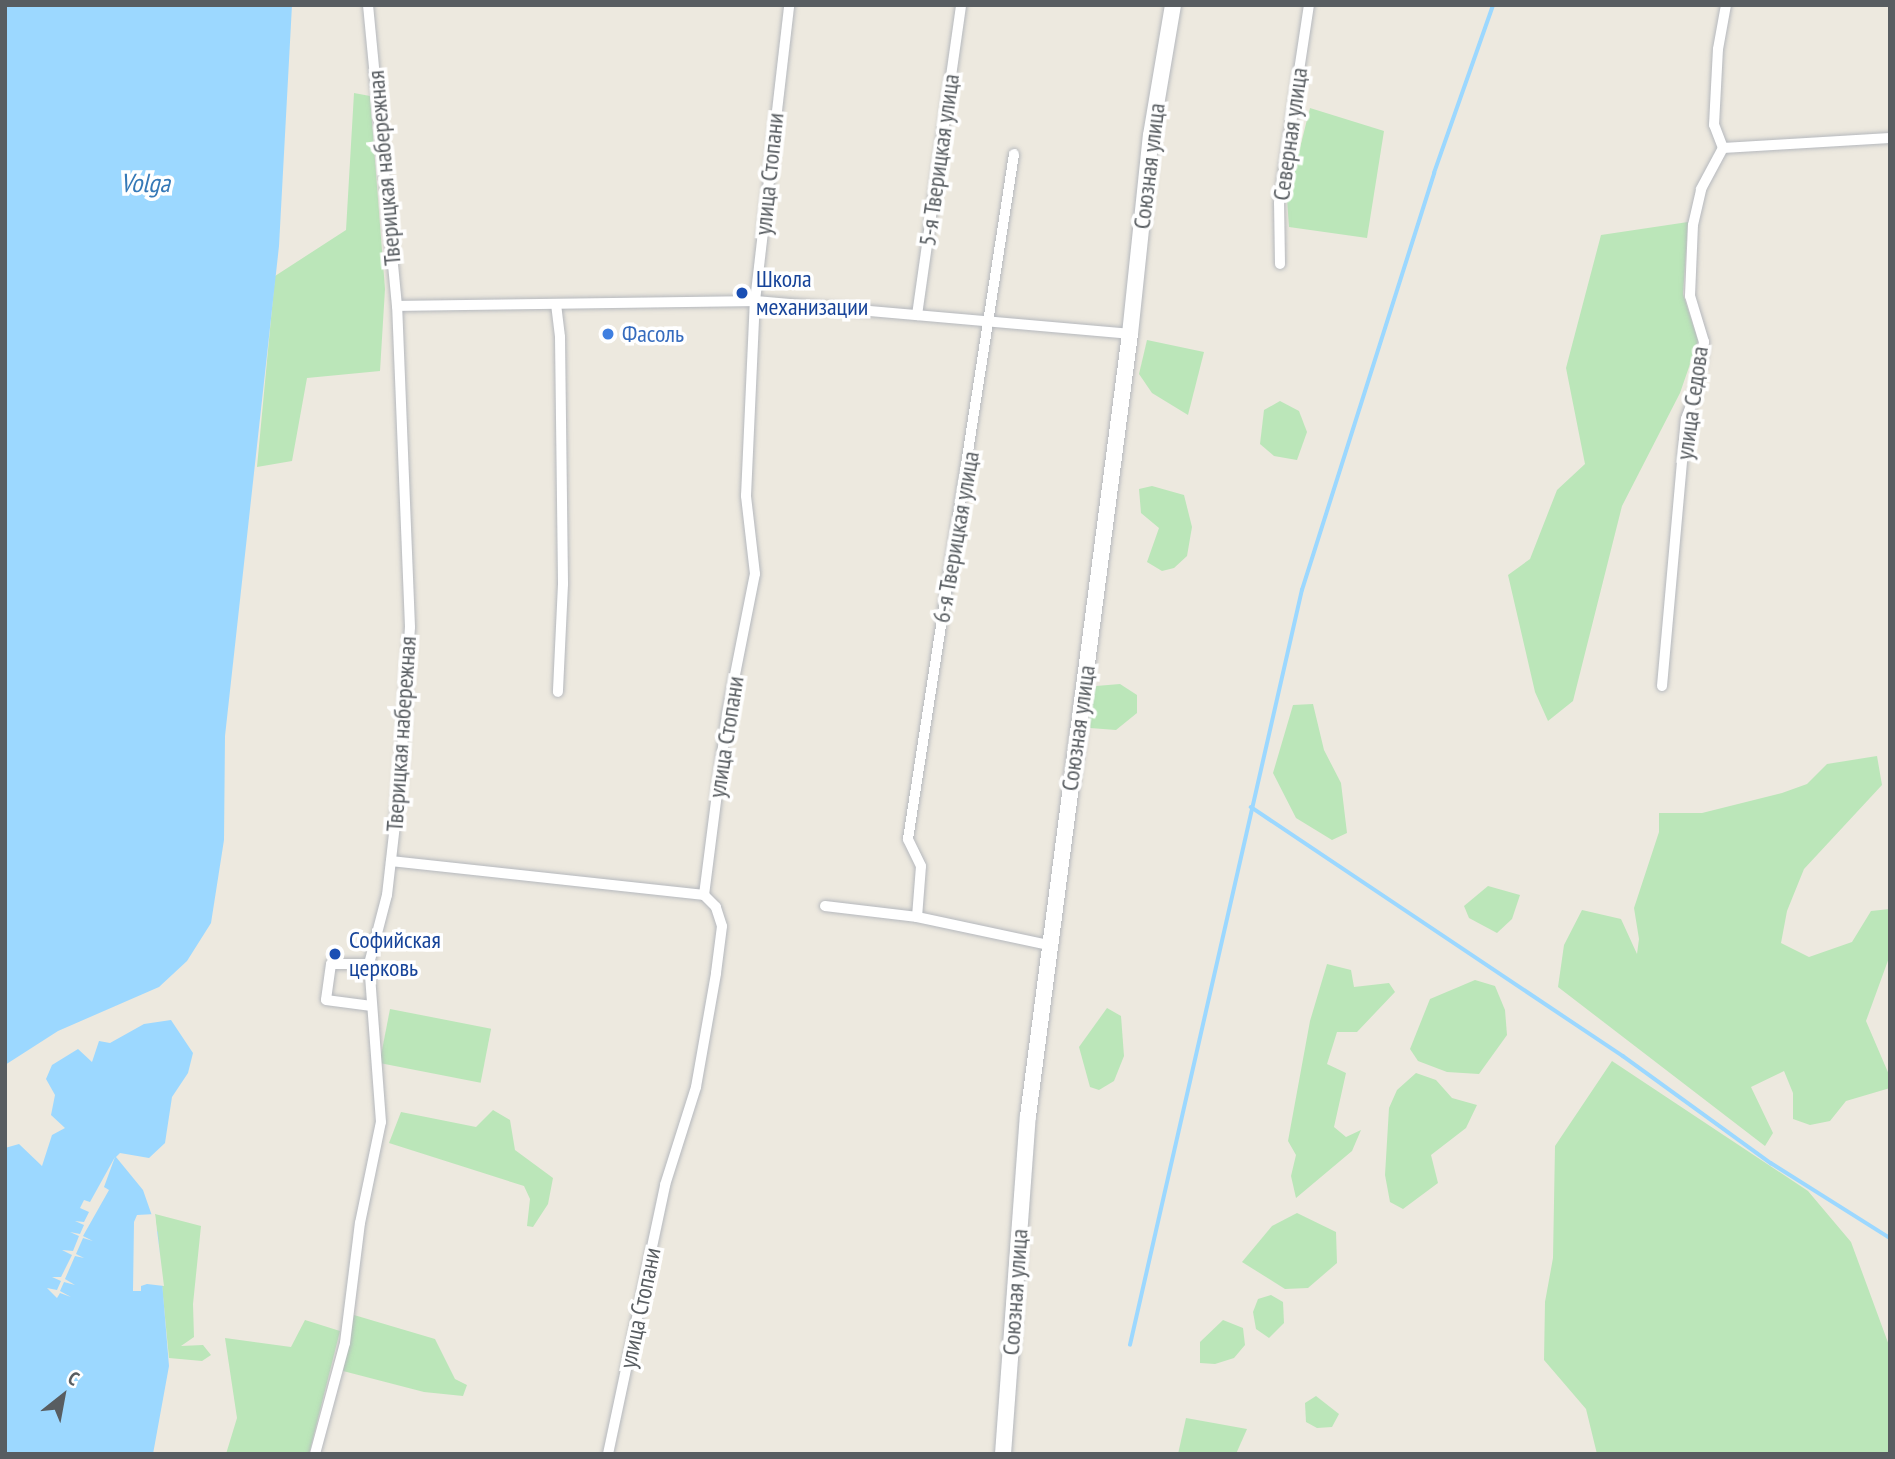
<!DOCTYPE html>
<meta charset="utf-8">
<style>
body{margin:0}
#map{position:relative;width:1895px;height:1459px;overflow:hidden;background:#ede9df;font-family:"PT Sans Narrow",sans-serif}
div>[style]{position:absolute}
.green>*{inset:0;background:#bbe6b9;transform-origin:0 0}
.water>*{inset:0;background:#9cd8ff}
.pier>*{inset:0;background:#ede9df}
.stream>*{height:3.5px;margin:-1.75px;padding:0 1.75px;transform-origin:1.75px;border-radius:1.75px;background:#9cd8ff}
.roads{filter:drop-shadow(0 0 2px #b5b8bd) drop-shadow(0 0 2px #b5b8bd)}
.street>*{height:10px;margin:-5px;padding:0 5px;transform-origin:5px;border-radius:5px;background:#fff}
.secondary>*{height:16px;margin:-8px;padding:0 8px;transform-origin:8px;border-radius:8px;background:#fff}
.dots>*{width:19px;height:19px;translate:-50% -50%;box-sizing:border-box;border:4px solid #fff;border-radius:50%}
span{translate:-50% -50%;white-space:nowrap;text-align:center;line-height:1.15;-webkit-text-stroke:7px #fff;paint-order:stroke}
.street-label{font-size:24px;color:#585d61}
.transit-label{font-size:24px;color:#164399}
.left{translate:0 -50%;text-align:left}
.shop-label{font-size:24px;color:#366cbe}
.water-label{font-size:26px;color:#3579b7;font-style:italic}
.frame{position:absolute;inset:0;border:7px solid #585d61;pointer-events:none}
.north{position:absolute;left:28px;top:1361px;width:70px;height:70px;-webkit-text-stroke:5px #fff;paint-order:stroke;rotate:31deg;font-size:19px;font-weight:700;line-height:28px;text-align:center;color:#585d61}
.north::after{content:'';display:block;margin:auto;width:24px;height:32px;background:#585d61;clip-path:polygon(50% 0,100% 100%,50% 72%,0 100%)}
</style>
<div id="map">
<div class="green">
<div style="clip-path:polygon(354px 93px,370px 96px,385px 289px,380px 371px,307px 378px,292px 461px,257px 467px,275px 276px,346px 230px)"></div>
<div style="clip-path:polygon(1310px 108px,1384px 131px,1367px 238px,1289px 227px,1287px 199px)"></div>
<div style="clip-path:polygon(1688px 222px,1683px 294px,1698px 341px,1680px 393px,1622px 506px,1573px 701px,1548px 721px,1535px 692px,1508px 575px,1530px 559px,1557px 490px,1585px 464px,1566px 368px,1601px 235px)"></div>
<div style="clip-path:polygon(1147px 340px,1204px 352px,1188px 415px,1152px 393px,1139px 374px)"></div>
<div style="clip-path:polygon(1280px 401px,1299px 411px,1307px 432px,1297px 460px,1274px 456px,1260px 444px,1264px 410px)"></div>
<div style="clip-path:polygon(1152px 486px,1184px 495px,1192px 527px,1187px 556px,1174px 568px,1162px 571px,1147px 562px,1159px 528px,1141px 513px,1139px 489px)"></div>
<div style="clip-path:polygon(1120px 684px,1137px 695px,1137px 713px,1116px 730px,1090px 728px,1088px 704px,1096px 686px)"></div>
<div style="clip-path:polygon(1313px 704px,1324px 750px,1341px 783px,1347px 833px,1332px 840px,1296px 818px,1273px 773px,1293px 705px)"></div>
<div style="clip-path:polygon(1877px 756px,1882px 785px,1804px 869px,1787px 911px,1781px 943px,1809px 957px,1852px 942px,1871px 911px,1890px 909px,1890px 955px,1866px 1021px,1890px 1077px,1890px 1088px,1846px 1101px,1830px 1121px,1810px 1125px,1793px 1119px,1793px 1093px,1784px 1071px,1751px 1087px,1773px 1133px,1765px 1146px,1558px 987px,1564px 945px,1582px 910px,1621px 919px,1637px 954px,1639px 939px,1634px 908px,1659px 832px,1659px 813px,1702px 813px,1782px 793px,1807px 784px,1827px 764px)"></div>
<div style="clip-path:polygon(1488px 886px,1520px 895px,1512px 919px,1497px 933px,1469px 918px,1464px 906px)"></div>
<div style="clip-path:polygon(1327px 964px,1351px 970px,1354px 987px,1389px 983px,1395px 992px,1357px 1032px,1337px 1032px,1327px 1064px,1346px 1073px,1334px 1127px,1346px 1137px,1361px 1130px,1352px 1151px,1296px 1198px,1291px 1176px,1296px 1155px,1288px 1141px,1310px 1021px)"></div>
<div style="clip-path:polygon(1475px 980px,1495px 986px,1505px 1010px,1507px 1035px,1479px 1074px,1447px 1072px,1418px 1061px,1410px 1049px,1430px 999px)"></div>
<div style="clip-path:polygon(1107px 1008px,1121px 1016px,1124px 1056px,1114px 1081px,1099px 1090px,1090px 1087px,1079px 1047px)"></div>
<div style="left:390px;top:1009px;width:103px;height:55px;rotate:11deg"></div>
<div style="clip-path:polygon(1612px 1061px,1808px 1191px,1851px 1242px,1890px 1348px,1890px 1454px,1597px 1454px,1586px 1409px,1544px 1360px,1545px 1302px,1553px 1258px,1555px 1146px)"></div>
<div style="clip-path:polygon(1416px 1073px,1436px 1080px,1452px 1098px,1477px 1105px,1466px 1128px,1431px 1155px,1438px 1183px,1403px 1209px,1390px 1202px,1385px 1175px,1389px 1108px,1397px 1090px)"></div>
<div style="clip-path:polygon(493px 1110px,510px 1120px,515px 1150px,553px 1178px,548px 1204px,533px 1227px,527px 1226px,530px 1199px,524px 1186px,389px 1143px,401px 1112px,476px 1127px)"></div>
<div style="clip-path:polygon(1297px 1213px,1336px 1232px,1337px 1263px,1308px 1288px,1285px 1289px,1242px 1262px,1272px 1226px)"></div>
<div style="clip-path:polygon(155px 1214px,201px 1226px,193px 1304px,194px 1337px,181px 1346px,203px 1345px,211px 1355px,202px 1361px,169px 1358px)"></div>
<div style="clip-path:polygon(1271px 1295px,1283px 1302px,1284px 1323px,1269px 1338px,1256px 1329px,1253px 1312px,1258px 1299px)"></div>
<div style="clip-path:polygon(354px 1315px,435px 1339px,455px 1379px,467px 1385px,463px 1396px,424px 1392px,343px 1371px)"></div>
<div style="clip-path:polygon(305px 1320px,340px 1331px,309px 1454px,226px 1454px,237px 1418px,225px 1338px,291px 1347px)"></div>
<div style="clip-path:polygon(1223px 1320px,1243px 1328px,1245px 1345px,1234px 1358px,1215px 1364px,1200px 1363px,1200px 1342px)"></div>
<div style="clip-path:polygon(1316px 1396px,1339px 1414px,1332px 1427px,1317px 1428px,1306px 1422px,1305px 1403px)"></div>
<div style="clip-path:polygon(1186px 1418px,1247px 1429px,1236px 1454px,1178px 1454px)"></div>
</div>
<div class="water">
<div style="clip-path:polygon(5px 5px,292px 5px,279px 246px,225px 736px,224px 840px,211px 923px,187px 961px,159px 987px,58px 1031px,5px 1065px)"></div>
<div style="clip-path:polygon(171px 1020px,193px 1053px,188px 1073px,172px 1097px,165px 1143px,149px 1158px,120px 1153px,116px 1157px,143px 1190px,158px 1233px,169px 1366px,153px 1454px,5px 1454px,5px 1148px,19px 1144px,42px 1166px,52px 1135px,65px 1128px,51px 1115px,55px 1095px,46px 1079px,52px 1065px,78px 1049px,92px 1062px,99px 1041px,110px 1043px,144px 1024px)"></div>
</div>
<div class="pier">
<div style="clip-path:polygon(115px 1157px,104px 1187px,109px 1190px,83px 1236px,93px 1241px,83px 1238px,76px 1254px,84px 1258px,75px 1256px,65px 1279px,75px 1285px,64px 1282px,60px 1291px,71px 1297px,60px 1293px,57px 1298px,47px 1288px,57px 1290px,61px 1281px,52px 1277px,61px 1277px,72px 1255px,62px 1250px,73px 1251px,79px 1236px,70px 1232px,80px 1234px,84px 1225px,75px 1221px,84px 1222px,89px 1212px,80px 1208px,84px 1200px,90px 1202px)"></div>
<div style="clip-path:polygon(155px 1214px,164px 1286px,147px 1284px,141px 1286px,141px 1291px,133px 1291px,134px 1222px,137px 1215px)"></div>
</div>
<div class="stream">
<div style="left:1251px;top:807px;width:448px;rotate:33.8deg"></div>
<div style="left:1623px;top:1056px;width:183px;rotate:35.9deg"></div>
<div style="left:1771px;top:1163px;width:141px;rotate:32.2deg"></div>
<div style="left:1130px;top:1345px;width:774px;rotate:-77.17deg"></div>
<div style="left:1302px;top:590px;width:437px;rotate:-72.4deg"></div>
<div style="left:1434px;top:173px;width:178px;rotate:-70.6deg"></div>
</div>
<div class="roads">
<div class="street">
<div style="left:1723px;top:148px;width:167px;rotate:-3.4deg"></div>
<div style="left:1723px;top:148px;width:25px;rotate:-111deg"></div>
<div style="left:1714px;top:125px;width:76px;rotate:-87deg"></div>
<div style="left:1718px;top:49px;width:45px;rotate:-79.7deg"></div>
<div style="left:1280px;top:264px;width:61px;rotate:-90.9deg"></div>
<div style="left:1279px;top:203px;width:200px;rotate:-81.4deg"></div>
<div style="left:556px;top:304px;width:33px;rotate:83deg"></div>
<div style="left:560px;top:337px;width:247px;rotate:89.3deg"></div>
<div style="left:563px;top:584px;width:108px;rotate:92.7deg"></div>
<div style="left:397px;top:306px;width:358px;rotate:-0.8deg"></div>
<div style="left:755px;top:301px;width:376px;rotate:5deg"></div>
<div style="left:917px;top:315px;width:313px;rotate:-81.9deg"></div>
<div style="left:1662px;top:686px;width:268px;rotate:-84.9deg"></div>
<div style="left:1686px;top:419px;width:29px;rotate:-70deg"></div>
<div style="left:1696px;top:392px;width:51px;rotate:-80.9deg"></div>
<div style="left:1704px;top:342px;width:48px;rotate:-106.9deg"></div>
<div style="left:1690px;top:296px;width:71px;rotate:-87.6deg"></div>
<div style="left:1693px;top:225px;width:37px;rotate:-77deg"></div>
<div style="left:1701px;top:189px;width:47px;rotate:-61.8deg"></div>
<div style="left:391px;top:861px;width:315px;rotate:6.2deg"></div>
<div style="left:704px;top:895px;width:181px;rotate:-82.7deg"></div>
<div style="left:727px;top:715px;width:144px;rotate:-78.8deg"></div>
<div style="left:755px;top:574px;width:79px;rotate:-96.6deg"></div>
<div style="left:746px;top:496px;width:195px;rotate:-87.4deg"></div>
<div style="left:755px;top:301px;width:298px;rotate:-83.4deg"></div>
<div style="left:825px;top:906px;width:93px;rotate:6.8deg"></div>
<div style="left:917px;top:917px;width:135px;rotate:12deg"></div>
<div style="left:917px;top:917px;width:51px;rotate:-85.5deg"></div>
<div style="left:921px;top:866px;width:30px;rotate:-116deg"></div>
<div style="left:908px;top:839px;width:693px;rotate:-81.2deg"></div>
<div style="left:369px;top:964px;width:38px;rotate:180deg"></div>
<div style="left:331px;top:964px;width:36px;rotate:98deg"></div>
<div style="left:326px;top:1000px;width:46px;rotate:7.4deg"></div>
<div style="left:315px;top:1454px;width:115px;rotate:-74.9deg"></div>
<div style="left:345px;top:1343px;width:121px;rotate:-82.9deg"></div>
<div style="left:360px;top:1223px;width:103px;rotate:-78.3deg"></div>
<div style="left:381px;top:1122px;width:158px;rotate:-94.3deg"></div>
<div style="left:369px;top:964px;width:71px;rotate:-75.4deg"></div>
<div style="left:387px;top:895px;width:115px;rotate:-83.5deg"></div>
<div style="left:400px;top:781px;width:154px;rotate:-86.3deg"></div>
<div style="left:410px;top:627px;width:321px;rotate:-92.3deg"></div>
<div style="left:397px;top:306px;width:302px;rotate:-95.5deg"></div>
<div style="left:608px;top:1454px;width:275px;rotate:-78deg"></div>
<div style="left:665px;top:1185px;width:103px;rotate:-72.4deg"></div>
<div style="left:696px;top:1087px;width:116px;rotate:-80deg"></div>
<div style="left:716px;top:973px;width:47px;rotate:-82.7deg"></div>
<div style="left:722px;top:926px;width:20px;rotate:-108deg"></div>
<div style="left:716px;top:907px;width:17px;rotate:-135deg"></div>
</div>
<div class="secondary">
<div style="left:1003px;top:1454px;width:339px;rotate:-85.8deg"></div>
<div style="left:1028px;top:1116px;width:789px;rotate:-82.57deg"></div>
<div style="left:1130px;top:334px;width:200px;rotate:-84deg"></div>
<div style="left:1151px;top:135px;width:132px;rotate:-80.4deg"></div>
</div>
</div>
<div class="dots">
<div style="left:742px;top:293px;background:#1a4fb4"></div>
<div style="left:608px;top:334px;background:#3f7fe0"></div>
<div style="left:335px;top:954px;background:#1a4fb4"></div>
</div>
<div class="street-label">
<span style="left:1290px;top:134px;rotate:-82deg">Северная улица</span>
<span style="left:939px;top:160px;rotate:-82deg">5-я Тверицкая улица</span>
<span style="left:1149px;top:166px;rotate:-83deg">Союзная улица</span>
<span style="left:384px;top:168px;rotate:-95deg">Тверицкая набережная</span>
<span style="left:769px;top:174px;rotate:-84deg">улица Стопани</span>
<span style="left:1692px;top:403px;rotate:-82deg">улица Седова</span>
<span style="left:956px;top:537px;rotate:-80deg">6-я Тверицкая улица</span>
<span style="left:1078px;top:728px;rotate:-82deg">Союзная улица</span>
<span style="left:401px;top:734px;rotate:-86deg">Тверицкая набережная</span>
<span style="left:726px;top:737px;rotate:-81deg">улица Стопани</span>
<span style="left:1015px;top:1292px;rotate:-86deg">Союзная улица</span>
<span style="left:640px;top:1308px;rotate:-78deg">улица Стопани</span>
</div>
<div class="transit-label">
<span class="left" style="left:756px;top:293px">Школа<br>механизации</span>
<span class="left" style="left:349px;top:954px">Софийская<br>церковь</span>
</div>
<div class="shop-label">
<span class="left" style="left:622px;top:334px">Фасоль</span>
</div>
<div class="water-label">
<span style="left:145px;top:183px">Volga</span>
</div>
<div class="frame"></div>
<div class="north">С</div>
</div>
